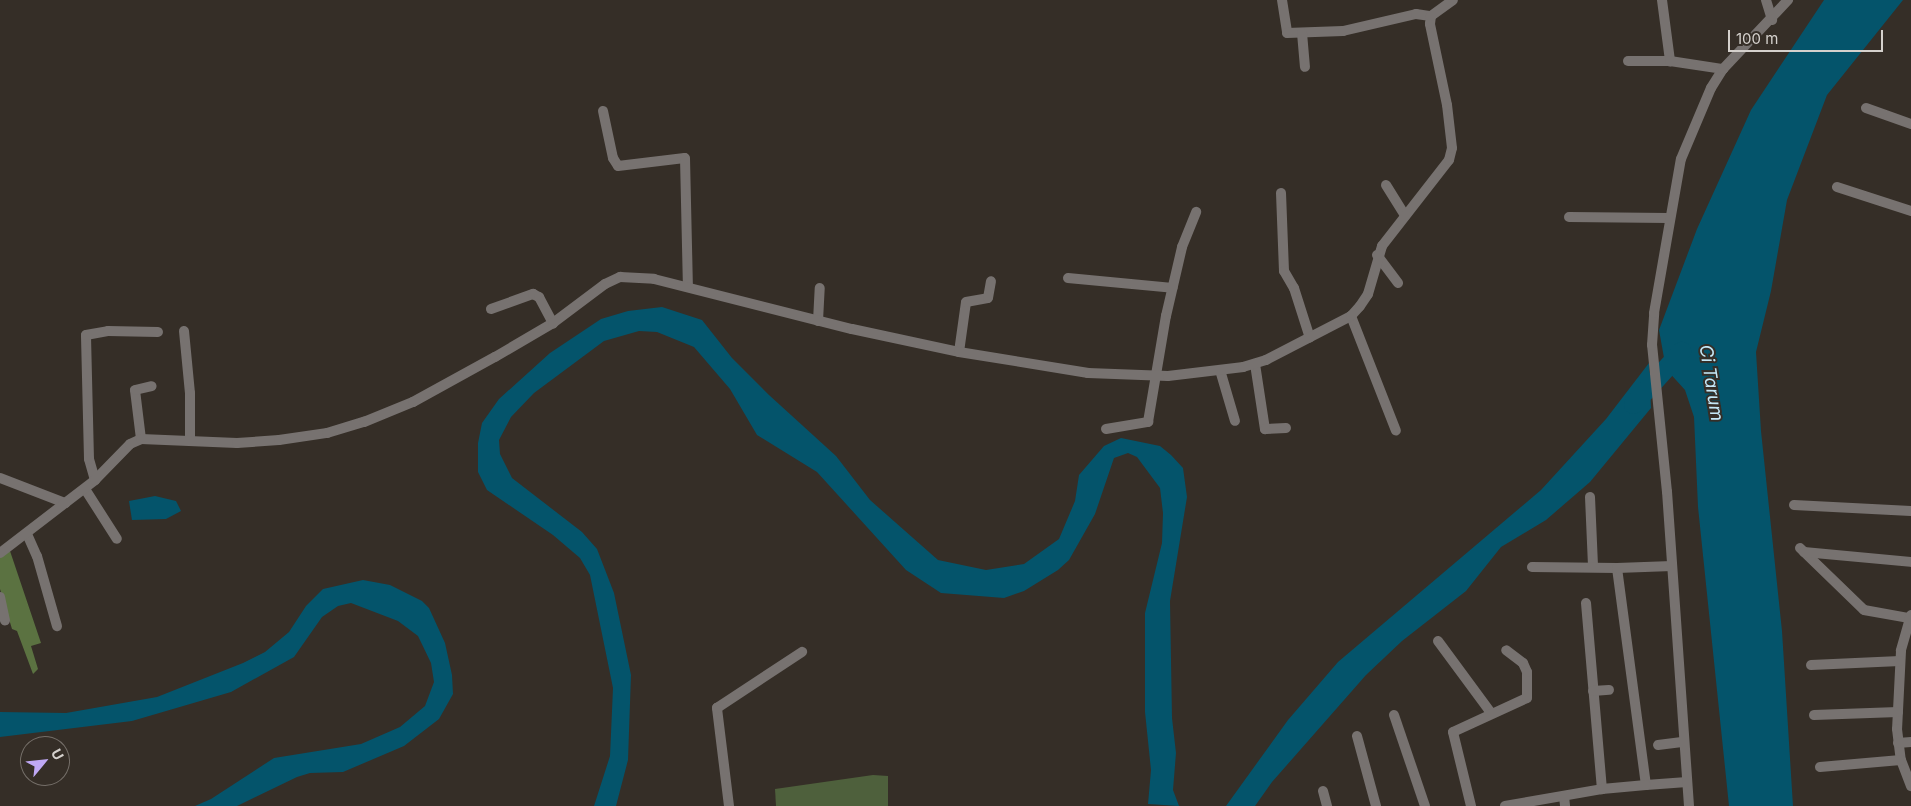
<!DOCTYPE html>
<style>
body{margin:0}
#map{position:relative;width:1911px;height:806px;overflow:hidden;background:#352e27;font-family:Inter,sans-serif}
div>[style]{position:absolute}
.green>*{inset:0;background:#4e603c}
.forest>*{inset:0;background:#5b7241}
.water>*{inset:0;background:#04546b}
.river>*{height:19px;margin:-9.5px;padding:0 9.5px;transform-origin:9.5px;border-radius:9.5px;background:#04546b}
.minor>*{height:10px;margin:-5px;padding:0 5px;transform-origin:5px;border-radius:5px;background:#777270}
.tertiary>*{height:10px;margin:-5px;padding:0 5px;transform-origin:5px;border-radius:5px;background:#777270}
span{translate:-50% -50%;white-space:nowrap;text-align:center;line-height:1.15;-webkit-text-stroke:4px #352e27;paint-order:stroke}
.water-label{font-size:18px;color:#c4e8f7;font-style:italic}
.north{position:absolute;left:20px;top:736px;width:50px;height:50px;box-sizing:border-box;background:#352e27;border:1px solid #756f69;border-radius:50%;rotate:62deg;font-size:14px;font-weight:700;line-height:20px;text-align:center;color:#d5d1cd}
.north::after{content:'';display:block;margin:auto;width:18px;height:22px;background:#bfa8f4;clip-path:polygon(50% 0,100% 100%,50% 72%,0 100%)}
.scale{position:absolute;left:1728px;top:30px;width:155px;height:22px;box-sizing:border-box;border:2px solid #d5d1cd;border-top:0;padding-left:6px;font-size:15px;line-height:18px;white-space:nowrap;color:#d5d1cd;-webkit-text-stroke:4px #352e27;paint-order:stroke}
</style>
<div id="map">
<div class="green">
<div style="clip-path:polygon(873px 775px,888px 776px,888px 806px,776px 806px,775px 789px)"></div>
</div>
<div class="forest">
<div style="clip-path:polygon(10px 551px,41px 643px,31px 646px,38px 669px,33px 674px,17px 631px,12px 629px,0 589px,0 557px)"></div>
</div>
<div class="water">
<div style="clip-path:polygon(1824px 0,1903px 0,1827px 95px,1787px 200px,1771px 291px,1756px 352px,1761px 431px,1782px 631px,1793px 806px,1729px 806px,1698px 507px,1694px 417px,1685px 390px,1666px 369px,1659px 330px,1697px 229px,1751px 110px)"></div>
<div style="clip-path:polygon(662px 307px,702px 320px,732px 358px,769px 395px,836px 456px,870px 500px,938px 560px,986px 570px,1024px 564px,1059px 539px,1075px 501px,1079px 475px,1104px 446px,1121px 438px,1160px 446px,1171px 455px,1183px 468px,1187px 497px,1170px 601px,1172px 718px,1176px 753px,1173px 790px,1179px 806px,1148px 804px,1151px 770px,1145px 712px,1145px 613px,1162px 543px,1163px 513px,1160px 488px,1137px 457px,1128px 453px,1114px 458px,1095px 514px,1069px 560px,1058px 570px,1024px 591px,1004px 598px,941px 593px,906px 570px,817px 472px,757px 435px,730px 389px,694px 347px,657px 332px,639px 331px,604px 341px,534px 393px,511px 417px,499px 440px,500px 454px,512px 478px,582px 532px,597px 549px,614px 593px,631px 675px,628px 760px,616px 806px,594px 806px,610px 756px,613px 688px,590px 575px,580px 558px,553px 535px,487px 490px,478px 472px,478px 443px,482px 423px,499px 399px,550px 353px,601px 319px,628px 311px)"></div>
<div style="clip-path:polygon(1649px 363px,1651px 408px,1590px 482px,1546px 520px,1501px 547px,1466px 591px,1402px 641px,1366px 675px,1272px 782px,1255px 806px,1226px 806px,1288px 720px,1338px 662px,1541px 490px,1606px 419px)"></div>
<div style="clip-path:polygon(155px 496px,176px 501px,181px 511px,166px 519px,132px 520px,129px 501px)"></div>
<div style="clip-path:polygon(363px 580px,390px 585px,422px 601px,429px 608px,445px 643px,452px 675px,453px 694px,439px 719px,404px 746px,343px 772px,310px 773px,297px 777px,237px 806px,195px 806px,211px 799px,274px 758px,361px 744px,400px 727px,425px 706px,434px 682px,431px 663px,418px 636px,398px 621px,351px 603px,338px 606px,322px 617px,294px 657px,231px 692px,132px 721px,0 737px,0 712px,66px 713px,157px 697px,243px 663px,265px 652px,289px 632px,306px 606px,323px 589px)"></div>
</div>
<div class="river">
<div style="left:1633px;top:404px;width:72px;rotate:-47.8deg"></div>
</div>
<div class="minor">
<div style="left:1282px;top:0;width:33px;rotate:81deg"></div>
<div style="left:1287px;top:33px;width:56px;rotate:-2deg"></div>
<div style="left:1343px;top:31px;width:75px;rotate:-13.1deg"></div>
<div style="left:1416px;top:14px;width:15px;rotate:8deg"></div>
<div style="left:1662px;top:0;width:62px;rotate:82.5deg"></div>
<div style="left:1766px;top:0;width:21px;rotate:73deg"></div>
<div style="left:1302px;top:33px;width:34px;rotate:85deg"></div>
<div style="left:1628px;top:61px;width:42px"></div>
<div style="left:1670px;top:61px;width:54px;rotate:8.6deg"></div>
<div style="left:1866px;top:108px;width:48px;rotate:19.6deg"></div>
<div style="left:603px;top:111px;width:48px;rotate:78deg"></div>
<div style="left:613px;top:158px;width:9px;rotate:58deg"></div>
<div style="left:618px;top:166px;width:67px;rotate:-6.8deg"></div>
<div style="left:685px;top:158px;width:129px;rotate:88.7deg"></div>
<div style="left:1386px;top:185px;width:36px;rotate:58deg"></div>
<div style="left:1837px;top:187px;width:78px;rotate:18deg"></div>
<div style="left:1281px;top:193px;width:78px;rotate:87.8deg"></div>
<div style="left:1284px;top:271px;width:20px;rotate:60deg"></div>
<div style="left:1294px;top:288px;width:52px;rotate:72.3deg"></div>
<div style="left:1569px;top:217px;width:99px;rotate:0.6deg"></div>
<div style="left:1377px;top:255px;width:35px;rotate:53deg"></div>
<div style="left:1068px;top:278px;width:105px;rotate:5.4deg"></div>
<div style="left:491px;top:309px;width:45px;rotate:-19.7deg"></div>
<div style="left:533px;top:294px;width:7px;rotate:27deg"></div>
<div style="left:539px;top:297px;width:30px;rotate:62deg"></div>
<div style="left:1351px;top:316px;width:123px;rotate:68.6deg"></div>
<div style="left:818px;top:321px;width:33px;rotate:-87deg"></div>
<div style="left:184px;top:331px;width:62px;rotate:84.5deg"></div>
<div style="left:190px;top:393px;width:48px;rotate:90deg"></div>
<div style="left:959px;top:352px;width:50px;rotate:-82deg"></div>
<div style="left:966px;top:302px;width:22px;rotate:-10deg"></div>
<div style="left:988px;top:298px;width:17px;rotate:-80deg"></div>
<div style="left:1255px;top:364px;width:66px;rotate:81.3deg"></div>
<div style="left:1265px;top:429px;width:21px;rotate:-3deg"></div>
<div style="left:1220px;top:370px;width:53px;rotate:73.6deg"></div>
<div style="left:1106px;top:429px;width:43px;rotate:-9.5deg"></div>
<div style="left:1148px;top:422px;width:108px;rotate:-80.4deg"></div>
<div style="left:1166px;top:316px;width:71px;rotate:-76.9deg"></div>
<div style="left:1182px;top:247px;width:38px;rotate:-68deg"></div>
<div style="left:141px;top:439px;width:49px;rotate:-97deg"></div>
<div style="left:135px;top:390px;width:17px;rotate:-13deg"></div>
<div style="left:95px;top:480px;width:22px;rotate:-106deg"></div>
<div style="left:89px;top:459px;width:124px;rotate:-91.4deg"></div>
<div style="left:86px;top:335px;width:22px;rotate:-10deg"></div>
<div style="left:108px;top:331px;width:50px;rotate:1.1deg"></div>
<div style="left:85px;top:489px;width:59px;rotate:57.4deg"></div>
<div style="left:1590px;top:497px;width:70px;rotate:87.5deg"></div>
<div style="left:1794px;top:505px;width:117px;rotate:2.9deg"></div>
<div style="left:27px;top:534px;width:24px;rotate:66deg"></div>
<div style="left:37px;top:556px;width:73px;rotate:74.1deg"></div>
<div style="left:1800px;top:548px;width:89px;rotate:44.1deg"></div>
<div style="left:1864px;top:610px;width:46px;rotate:10.1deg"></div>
<div style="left:1804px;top:552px;width:107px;rotate:5.3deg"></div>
<div style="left:1532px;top:567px;width:85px;rotate:0.7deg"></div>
<div style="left:1617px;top:568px;width:219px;rotate:82.4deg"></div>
<div style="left:1646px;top:785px;width:41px;rotate:-4.2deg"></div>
<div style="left:1617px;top:568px;width:55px;rotate:-2.1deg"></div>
<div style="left:0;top:597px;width:24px;rotate:78deg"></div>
<div style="left:1586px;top:603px;width:187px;rotate:85.1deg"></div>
<div style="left:1911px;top:615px;width:37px;rotate:106deg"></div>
<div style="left:1901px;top:651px;width:78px;rotate:92.9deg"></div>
<div style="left:1897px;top:729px;width:31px;rotate:83deg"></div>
<div style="left:1901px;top:760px;width:28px;rotate:69deg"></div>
<div style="left:1438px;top:641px;width:89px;rotate:53.6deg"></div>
<div style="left:1811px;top:665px;width:89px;rotate:-2.6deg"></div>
<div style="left:1593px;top:691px;width:16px;rotate:-4deg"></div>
<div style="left:1394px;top:715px;width:96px;rotate:71.2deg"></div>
<div style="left:1814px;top:715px;width:84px;rotate:-2deg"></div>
<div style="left:1357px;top:736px;width:73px;rotate:74.8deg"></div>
<div style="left:1898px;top:743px;width:13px;rotate:-4deg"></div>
<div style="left:1658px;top:745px;width:26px;rotate:-7deg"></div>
<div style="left:1820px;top:767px;width:81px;rotate:-4.9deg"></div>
<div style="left:1323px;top:791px;width:16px;rotate:75deg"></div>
<div style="left:1564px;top:796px;width:10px;rotate:84deg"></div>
<div style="left:729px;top:806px;width:99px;rotate:-97deg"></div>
<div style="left:717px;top:708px;width:102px;rotate:-33.4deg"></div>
<div style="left:1471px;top:806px;width:76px;rotate:-103.7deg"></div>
<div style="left:1453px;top:732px;width:81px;rotate:-24.7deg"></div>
<div style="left:1527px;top:698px;width:26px;rotate:-90deg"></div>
<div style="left:1527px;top:672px;width:10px;rotate:-114deg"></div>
<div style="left:1523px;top:663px;width:21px;rotate:-143deg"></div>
<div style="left:1505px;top:806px;width:98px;rotate:-9.9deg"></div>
<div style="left:1602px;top:789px;width:44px;rotate:-5.2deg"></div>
<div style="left:1689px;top:806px;width:315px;rotate:-94deg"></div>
<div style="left:1667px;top:492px;width:148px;rotate:-95.8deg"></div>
<div style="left:1652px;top:345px;width:32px;rotate:-86deg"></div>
<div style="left:1654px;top:313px;width:156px;rotate:-80.1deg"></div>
<div style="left:1681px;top:159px;width:77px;rotate:-67.1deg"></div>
<div style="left:1711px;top:88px;width:22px;rotate:-58deg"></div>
<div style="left:1723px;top:69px;width:95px;rotate:-46.7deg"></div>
</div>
<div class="tertiary">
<div style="left:0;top:478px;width:70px;rotate:21deg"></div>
<div style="left:0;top:553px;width:120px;rotate:-37.5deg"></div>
<div style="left:95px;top:480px;width:50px;rotate:-45.8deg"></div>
<div style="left:130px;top:444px;width:12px;rotate:-24deg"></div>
<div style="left:141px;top:439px;width:96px;rotate:2.4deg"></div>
<div style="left:237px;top:443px;width:42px;rotate:-4.1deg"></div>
<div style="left:279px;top:440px;width:49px;rotate:-8.3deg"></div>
<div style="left:327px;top:433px;width:39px;rotate:-17deg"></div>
<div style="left:364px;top:422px;width:53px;rotate:-22.2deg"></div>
<div style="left:413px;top:402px;width:94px;rotate:-28.8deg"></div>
<div style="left:495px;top:357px;width:67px;rotate:-30.4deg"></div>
<div style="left:553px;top:323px;width:65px;rotate:-36.9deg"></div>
<div style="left:605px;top:284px;width:17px;rotate:-25deg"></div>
<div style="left:620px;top:277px;width:34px;rotate:3deg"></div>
<div style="left:654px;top:279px;width:204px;rotate:14.2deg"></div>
<div style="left:852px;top:329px;width:109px;rotate:12.1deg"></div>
<div style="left:959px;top:352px;width:131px;rotate:9.2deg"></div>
<div style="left:1088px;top:373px;width:80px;rotate:2.1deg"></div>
<div style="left:1168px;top:376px;width:76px;rotate:-6.8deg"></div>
<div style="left:1243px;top:367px;width:24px;rotate:-17deg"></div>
<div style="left:1266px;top:360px;width:96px;rotate:-27.4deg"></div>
<div style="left:1351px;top:316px;width:13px;rotate:-48deg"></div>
<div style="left:1360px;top:306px;width:14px;rotate:-56deg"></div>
<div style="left:1368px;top:294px;width:50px;rotate:-73.7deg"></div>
<div style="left:1382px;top:246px;width:109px;rotate:-52.1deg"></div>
<div style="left:1449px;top:160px;width:12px;rotate:-76deg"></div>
<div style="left:1452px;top:148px;width:43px;rotate:-96.6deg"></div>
<div style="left:1447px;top:105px;width:83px;rotate:-101.9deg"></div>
<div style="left:1430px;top:24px;width:8px;rotate:-83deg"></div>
<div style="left:1431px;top:16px;width:27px;rotate:-36deg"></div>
</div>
<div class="water-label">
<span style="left:1711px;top:383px;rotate:81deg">Ci Tarum</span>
</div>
<div class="north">U</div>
<div class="scale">100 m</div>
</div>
